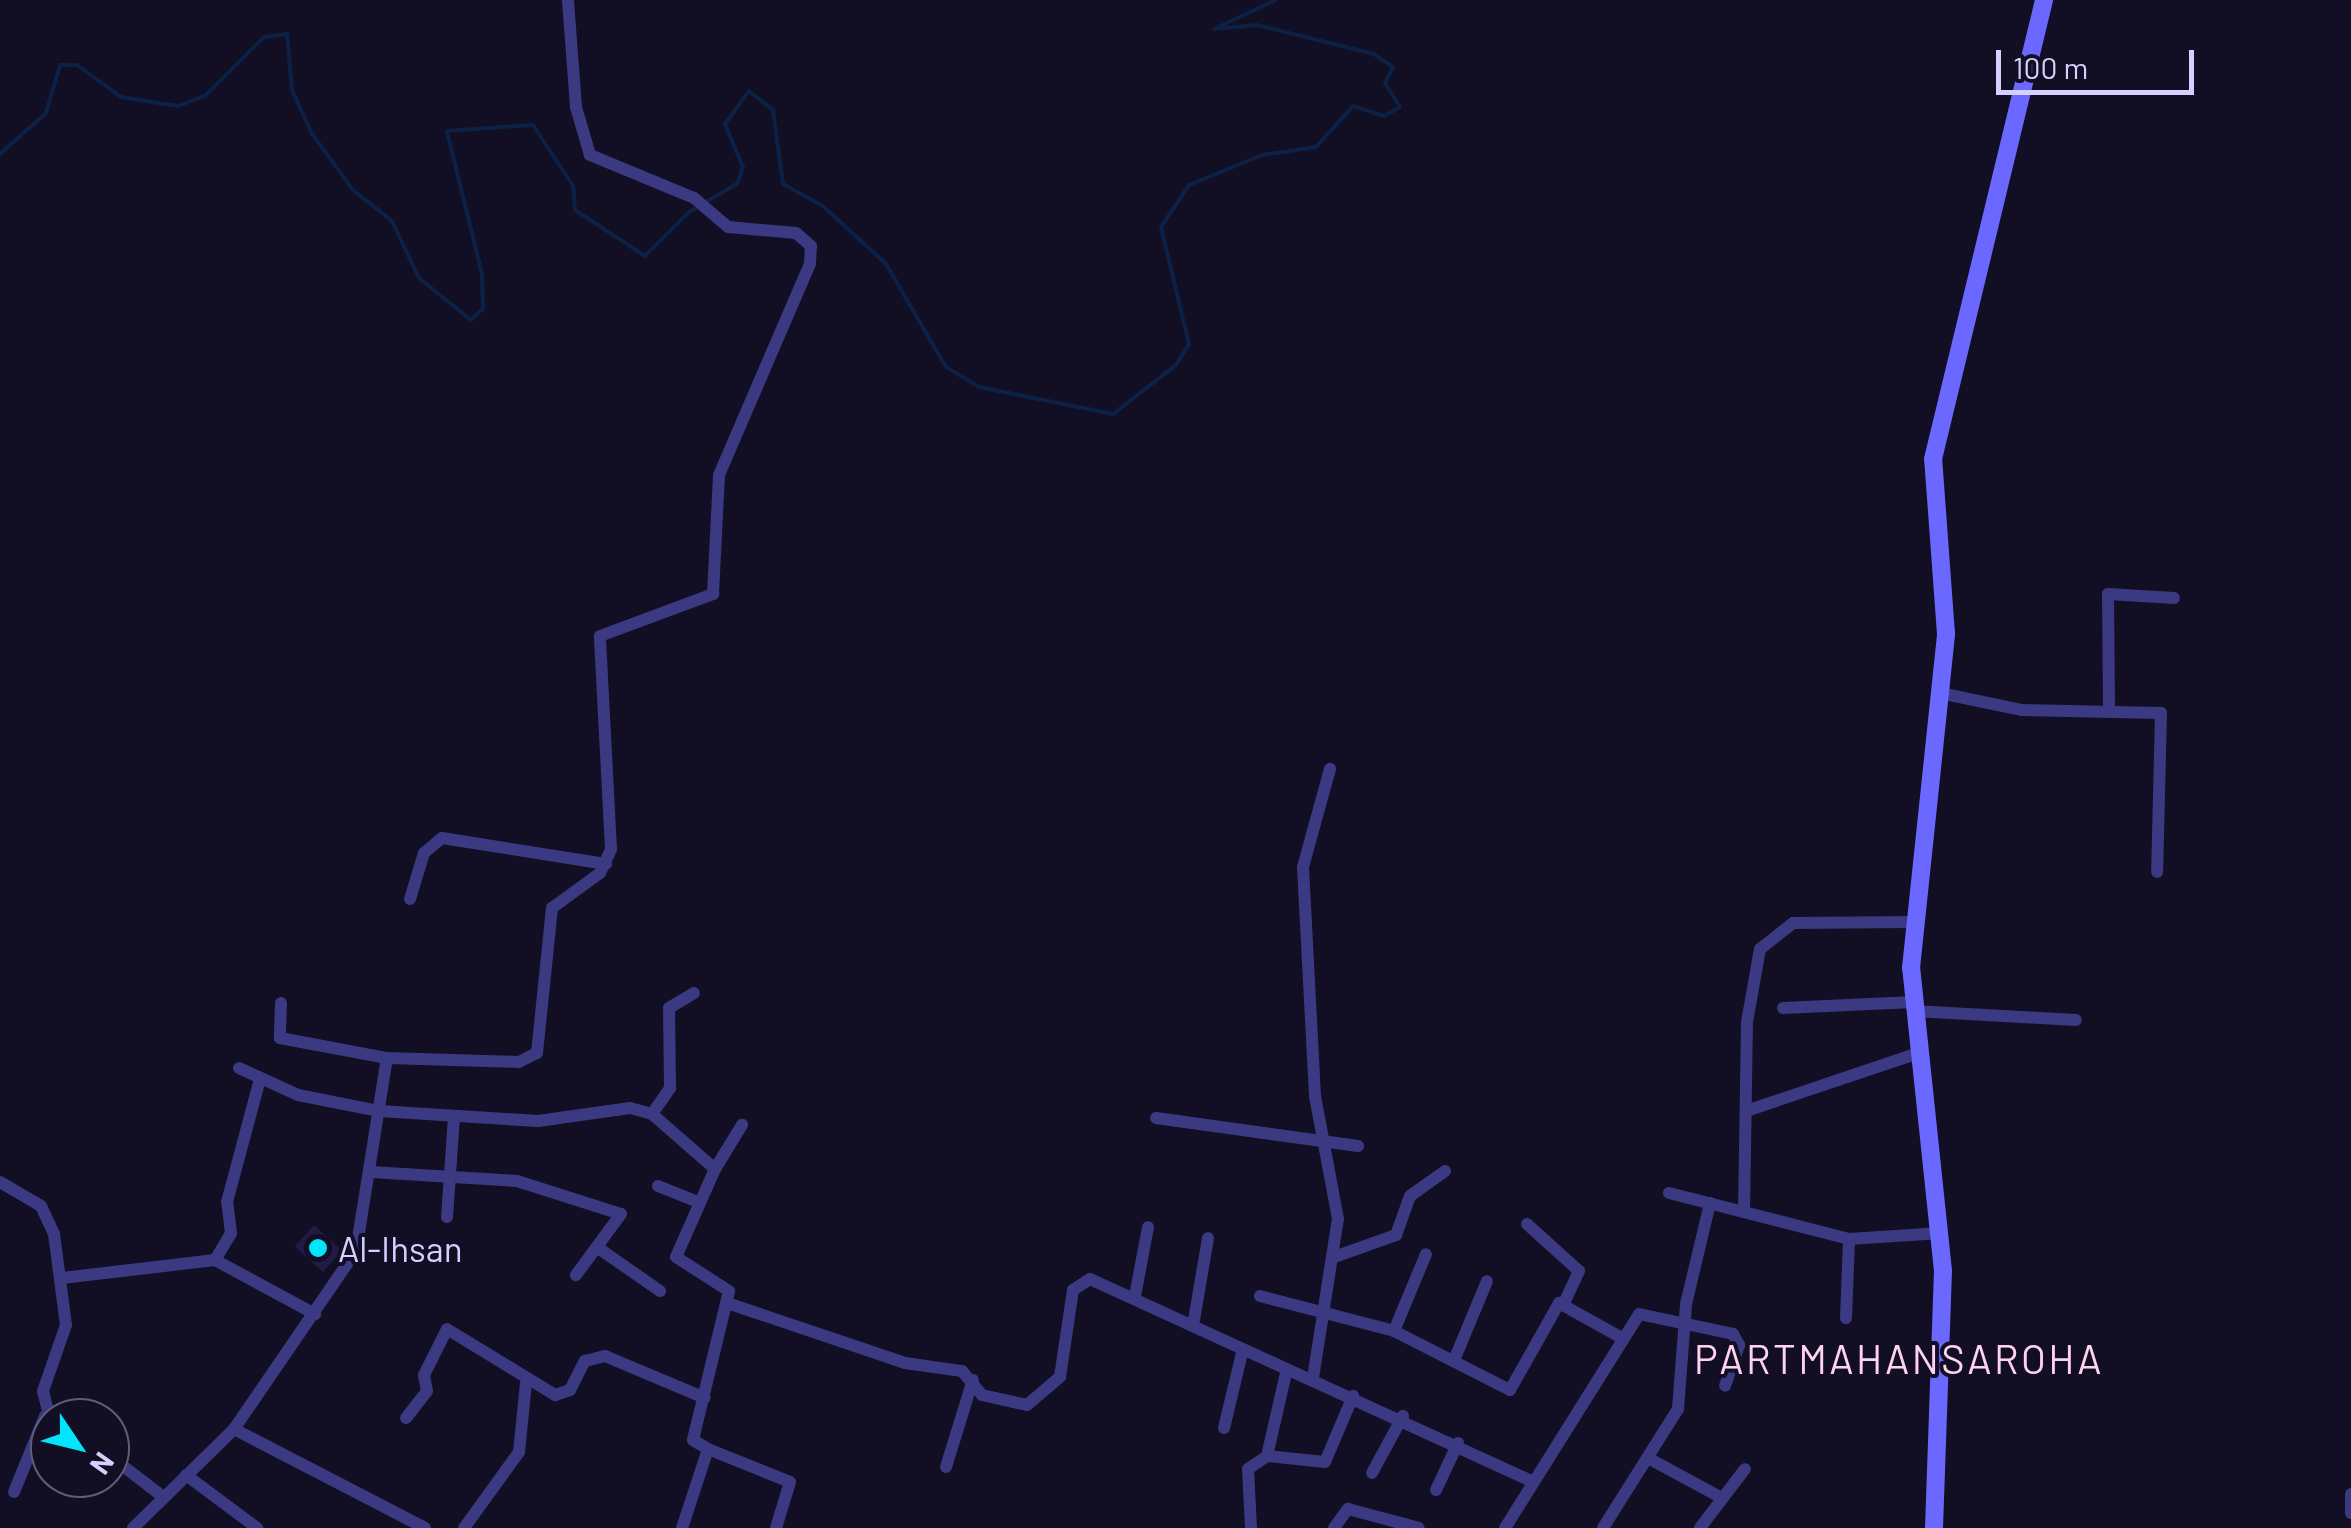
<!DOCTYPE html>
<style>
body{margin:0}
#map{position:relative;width:2351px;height:1528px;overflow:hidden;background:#120e23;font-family:Barlow,sans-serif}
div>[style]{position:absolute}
.stream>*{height:4px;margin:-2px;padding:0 2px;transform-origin:2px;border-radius:2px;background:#0c2145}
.building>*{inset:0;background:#221a44;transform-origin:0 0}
.street>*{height:12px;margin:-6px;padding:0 6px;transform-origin:6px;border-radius:6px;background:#3b3982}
.secondary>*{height:18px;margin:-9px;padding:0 9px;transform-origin:9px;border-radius:9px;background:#6a68ff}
.dots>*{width:28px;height:28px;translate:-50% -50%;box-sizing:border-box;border:5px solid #120e23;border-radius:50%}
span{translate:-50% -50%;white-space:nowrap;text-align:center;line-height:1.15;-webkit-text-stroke:8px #120e23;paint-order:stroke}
.poi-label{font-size:35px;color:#d5d1ff}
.left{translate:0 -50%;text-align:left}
.quarter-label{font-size:40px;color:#ffd3ef;letter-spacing:2.5px}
.north{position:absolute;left:30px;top:1398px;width:100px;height:100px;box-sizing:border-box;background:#120e23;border:2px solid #605c7b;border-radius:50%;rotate:125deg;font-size:28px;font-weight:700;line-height:40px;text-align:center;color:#d5d1ff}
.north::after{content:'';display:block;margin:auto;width:35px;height:45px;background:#00e5fb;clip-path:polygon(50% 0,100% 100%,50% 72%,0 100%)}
.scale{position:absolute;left:1996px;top:50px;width:198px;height:45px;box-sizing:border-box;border:5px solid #d5d1ff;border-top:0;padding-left:12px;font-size:30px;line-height:35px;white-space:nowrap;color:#d5d1ff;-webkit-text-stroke:8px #120e23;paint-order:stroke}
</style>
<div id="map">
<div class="stream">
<div style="left:0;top:154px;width:62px;rotate:-41.7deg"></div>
<div style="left:46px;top:113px;width:50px;rotate:-73.7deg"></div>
<div style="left:60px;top:65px;width:17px"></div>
<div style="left:77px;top:65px;width:54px;rotate:36deg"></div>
<div style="left:121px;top:97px;width:58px;rotate:9deg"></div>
<div style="left:178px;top:106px;width:30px;rotate:-21deg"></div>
<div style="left:206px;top:95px;width:82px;rotate:-45deg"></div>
<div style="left:264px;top:37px;width:23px;rotate:-7deg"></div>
<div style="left:287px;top:34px;width:56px;rotate:84.9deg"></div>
<div style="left:292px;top:90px;width:48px;rotate:65.6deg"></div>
<div style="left:312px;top:134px;width:69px;rotate:53.8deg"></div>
<div style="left:353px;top:190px;width:50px;rotate:38.5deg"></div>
<div style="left:392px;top:221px;width:63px;rotate:64.7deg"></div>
<div style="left:419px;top:278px;width:67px;rotate:38.9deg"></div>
<div style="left:471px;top:320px;width:17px;rotate:-45deg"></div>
<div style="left:483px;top:308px;width:34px;rotate:-92deg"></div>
<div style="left:482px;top:274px;width:147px;rotate:-103.8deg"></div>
<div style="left:447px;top:131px;width:86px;rotate:-4deg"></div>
<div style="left:533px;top:125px;width:73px;rotate:56.7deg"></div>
<div style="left:573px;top:186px;width:24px;rotate:85deg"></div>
<div style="left:575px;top:210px;width:84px;rotate:33.3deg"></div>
<div style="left:645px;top:256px;width:62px;rotate:-45deg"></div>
<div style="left:689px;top:212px;width:56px;rotate:-30.3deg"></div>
<div style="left:737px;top:184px;width:18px;rotate:-71deg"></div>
<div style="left:743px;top:167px;width:47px;rotate:-112.7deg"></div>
<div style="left:725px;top:124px;width:41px;rotate:-54deg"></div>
<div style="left:749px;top:91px;width:31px;rotate:38deg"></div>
<div style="left:773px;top:110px;width:75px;rotate:82.3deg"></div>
<div style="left:783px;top:184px;width:46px;rotate:28.8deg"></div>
<div style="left:823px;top:206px;width:86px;rotate:42.6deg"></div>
<div style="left:886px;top:264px;width:119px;rotate:59.8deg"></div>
<div style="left:946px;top:367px;width:39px;rotate:31deg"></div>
<div style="left:979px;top:387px;width:137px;rotate:11.4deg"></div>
<div style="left:1113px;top:414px;width:80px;rotate:-37.9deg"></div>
<div style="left:1176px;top:365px;width:25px;rotate:-58deg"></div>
<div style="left:1189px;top:344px;width:120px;rotate:-103.5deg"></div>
<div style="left:1161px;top:227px;width:50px;rotate:-56.3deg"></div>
<div style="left:1189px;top:185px;width:79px;rotate:-22.3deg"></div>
<div style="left:1262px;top:155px;width:55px;rotate:-8.4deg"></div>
<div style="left:1316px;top:147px;width:55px;rotate:-47.9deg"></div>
<div style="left:1353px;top:106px;width:33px;rotate:18deg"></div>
<div style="left:1384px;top:116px;width:18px;rotate:-29deg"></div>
<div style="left:1400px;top:107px;width:28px;rotate:-122deg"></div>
<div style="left:1385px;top:83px;width:18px;rotate:-63deg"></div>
<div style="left:1393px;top:67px;width:23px;rotate:-146deg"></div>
<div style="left:1374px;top:54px;width:121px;rotate:-166.1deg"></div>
<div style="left:1257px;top:25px;width:43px;rotate:174.7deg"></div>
<div style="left:1214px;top:29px;width:68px;rotate:-25.1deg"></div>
</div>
<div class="building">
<div style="left:314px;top:1225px;width:38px;height:29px;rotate:42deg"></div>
</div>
<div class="street">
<div style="left:1940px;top:693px;width:84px;rotate:11.7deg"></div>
<div style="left:2022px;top:710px;width:139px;rotate:1.2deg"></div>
<div style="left:2161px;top:713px;width:159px;rotate:91.4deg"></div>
<div style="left:2109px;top:706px;width:112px;rotate:-90.5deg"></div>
<div style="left:2108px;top:594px;width:66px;rotate:3.5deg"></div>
<div style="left:410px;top:899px;width:48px;rotate:-73.1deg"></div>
<div style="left:424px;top:853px;width:23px;rotate:-40deg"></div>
<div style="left:442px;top:838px;width:166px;rotate:9deg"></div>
<div style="left:281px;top:1003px;width:35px;rotate:92deg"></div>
<div style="left:280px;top:1038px;width:109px;rotate:10.6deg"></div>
<div style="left:1783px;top:1008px;width:131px;rotate:-2.6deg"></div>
<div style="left:1914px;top:1011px;width:162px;rotate:3.2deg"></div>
<div style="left:239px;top:1068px;width:65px;rotate:24.6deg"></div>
<div style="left:298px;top:1095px;width:83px;rotate:11.2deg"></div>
<div style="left:379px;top:1111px;width:159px;rotate:3.6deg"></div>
<div style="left:538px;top:1121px;width:93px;rotate:-8deg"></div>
<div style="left:630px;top:1108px;width:23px;rotate:15deg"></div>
<div style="left:652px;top:1114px;width:32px;rotate:-55deg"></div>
<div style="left:670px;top:1088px;width:80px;rotate:-90.7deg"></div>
<div style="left:669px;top:1008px;width:29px;rotate:-31deg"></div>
<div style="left:1749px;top:1110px;width:178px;rotate:-18.6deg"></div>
<div style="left:652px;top:1114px;width:84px;rotate:41.1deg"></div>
<div style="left:715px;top:1169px;width:96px;rotate:113.9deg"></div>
<div style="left:676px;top:1257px;width:63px;rotate:32.7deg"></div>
<div style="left:729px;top:1291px;width:153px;rotate:103.6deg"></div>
<div style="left:693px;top:1440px;width:17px;rotate:31deg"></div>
<div style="left:708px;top:1449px;width:83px;rotate:108.2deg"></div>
<div style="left:1156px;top:1118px;width:204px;rotate:7.9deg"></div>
<div style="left:715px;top:1169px;width:52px;rotate:-58.5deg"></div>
<div style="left:371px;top:1172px;width:146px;rotate:3.5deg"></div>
<div style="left:517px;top:1181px;width:109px;rotate:17.6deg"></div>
<div style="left:621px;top:1214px;width:76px;rotate:126.4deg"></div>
<div style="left:0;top:1182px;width:48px;rotate:30.3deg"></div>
<div style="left:41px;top:1206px;width:31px;rotate:65deg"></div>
<div style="left:54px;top:1234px;width:92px;rotate:82.5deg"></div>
<div style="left:66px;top:1325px;width:70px;rotate:109.2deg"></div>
<div style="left:43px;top:1391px;width:29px;rotate:76deg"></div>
<div style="left:658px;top:1186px;width:43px;rotate:21.8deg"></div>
<div style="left:1669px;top:1193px;width:186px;rotate:14.3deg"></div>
<div style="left:1849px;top:1239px;width:92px;rotate:-3.7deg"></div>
<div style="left:1744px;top:1212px;width:190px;rotate:-89.1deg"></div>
<div style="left:1747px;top:1022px;width:74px;rotate:-79.9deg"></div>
<div style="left:1760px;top:949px;width:42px;rotate:-38.2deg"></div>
<div style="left:1793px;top:923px;width:120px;rotate:-0.5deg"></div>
<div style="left:447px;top:1217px;width:101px;rotate:-86deg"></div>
<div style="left:1527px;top:1224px;width:70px;rotate:42.1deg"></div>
<div style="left:1579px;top:1271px;width:35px;rotate:115deg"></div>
<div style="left:601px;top:1250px;width:72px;rotate:34.8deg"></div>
<div style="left:1337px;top:1256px;width:63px;rotate:-19.6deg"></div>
<div style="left:1396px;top:1235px;width:41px;rotate:-70.3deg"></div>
<div style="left:1410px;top:1196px;width:43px;rotate:-35.5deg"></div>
<div style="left:215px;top:1260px;width:31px;rotate:-59deg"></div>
<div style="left:231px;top:1233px;width:31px;rotate:-97deg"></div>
<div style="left:227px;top:1202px;width:127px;rotate:-75deg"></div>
<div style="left:62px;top:1278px;width:154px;rotate:-6.7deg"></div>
<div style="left:215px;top:1260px;width:114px;rotate:28.4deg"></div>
<div style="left:1135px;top:1296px;width:70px;rotate:-79.3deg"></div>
<div style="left:1260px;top:1296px;width:138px;rotate:14.6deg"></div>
<div style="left:1394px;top:1331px;width:130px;rotate:27deg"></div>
<div style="left:1510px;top:1390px;width:100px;rotate:-60.6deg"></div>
<div style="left:1559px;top:1303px;width:72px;rotate:29.1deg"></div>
<div style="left:727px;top:1303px;width:188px;rotate:18.6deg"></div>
<div style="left:905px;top:1363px;width:58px;rotate:8deg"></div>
<div style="left:962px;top:1371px;width:31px;rotate:50deg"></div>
<div style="left:982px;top:1395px;width:46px;rotate:12.5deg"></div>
<div style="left:1027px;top:1405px;width:43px;rotate:-40.3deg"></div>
<div style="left:1060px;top:1377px;width:88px;rotate:-81.5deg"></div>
<div style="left:1073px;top:1290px;width:20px;rotate:-33deg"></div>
<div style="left:1090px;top:1279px;width:483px;rotate:24.6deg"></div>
<div style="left:1846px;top:1318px;width:79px;rotate:-87.8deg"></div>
<div style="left:1194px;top:1320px;width:83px;rotate:-80.3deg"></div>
<div style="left:1394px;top:1331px;width:83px;rotate:-67.4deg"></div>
<div style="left:1455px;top:1358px;width:83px;rotate:-67.4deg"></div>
<div style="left:1313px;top:1378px;width:161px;rotate:-81.1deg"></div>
<div style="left:1338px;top:1219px;width:125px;rotate:-100.6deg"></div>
<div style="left:1315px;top:1096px;width:229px;rotate:-93deg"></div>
<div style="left:1303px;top:867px;width:102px;rotate:-74.6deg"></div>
<div style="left:406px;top:1418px;width:34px;rotate:-52deg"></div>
<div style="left:427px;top:1391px;width:16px;rotate:-101deg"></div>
<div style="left:424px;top:1375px;width:51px;rotate:-63.4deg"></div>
<div style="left:447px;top:1329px;width:127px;rotate:31.4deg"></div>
<div style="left:555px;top:1395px;width:16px;rotate:-18deg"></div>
<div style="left:570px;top:1390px;width:33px;rotate:-63deg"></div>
<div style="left:585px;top:1361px;width:21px;rotate:-14deg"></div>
<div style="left:605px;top:1356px;width:108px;rotate:22.8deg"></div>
<div style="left:1224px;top:1428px;width:77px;rotate:-76.5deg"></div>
<div style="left:234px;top:1429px;width:215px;rotate:27.4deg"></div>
<div style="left:708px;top:1449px;width:88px;rotate:21.9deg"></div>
<div style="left:790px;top:1482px;width:48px;rotate:106.9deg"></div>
<div style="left:110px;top:1456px;width:66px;rotate:37.6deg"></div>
<div style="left:1267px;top:1456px;width:89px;rotate:-77.1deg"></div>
<div style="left:1648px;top:1458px;width:84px;rotate:28.4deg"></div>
<div style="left:946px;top:1467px;width:91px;rotate:-72.8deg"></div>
<div style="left:1372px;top:1473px;width:65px;rotate:-61.5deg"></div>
<div style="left:186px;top:1475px;width:89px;rotate:36.7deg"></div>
<div style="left:1436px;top:1490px;width:52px;rotate:-64.9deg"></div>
<div style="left:14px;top:1492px;width:82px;rotate:-67.8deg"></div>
<div style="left:2351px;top:1494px;width:19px;rotate:90deg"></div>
<div style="left:133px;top:1528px;width:141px;rotate:-44.4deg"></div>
<div style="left:234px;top:1429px;width:216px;rotate:-55.6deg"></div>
<div style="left:356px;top:1251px;width:195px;rotate:-80.9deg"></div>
<div style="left:387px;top:1058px;width:132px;rotate:1.7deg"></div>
<div style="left:519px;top:1062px;width:20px;rotate:-27deg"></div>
<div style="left:537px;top:1053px;width:146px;rotate:-84.1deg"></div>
<div style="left:552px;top:908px;width:59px;rotate:-36.1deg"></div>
<div style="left:600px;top:873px;width:26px;rotate:-65deg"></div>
<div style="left:611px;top:849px;width:213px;rotate:-93deg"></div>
<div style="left:600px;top:636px;width:121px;rotate:-20.4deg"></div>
<div style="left:713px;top:594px;width:119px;rotate:-87.1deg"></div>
<div style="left:719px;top:475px;width:230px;rotate:-66.7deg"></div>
<div style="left:810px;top:264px;width:18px;rotate:-87deg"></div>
<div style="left:811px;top:246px;width:20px;rotate:-139deg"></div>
<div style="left:796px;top:233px;width:68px;rotate:-175deg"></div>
<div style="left:728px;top:227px;width:45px;rotate:-139.5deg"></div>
<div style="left:694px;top:198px;width:113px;rotate:-157.5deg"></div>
<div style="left:590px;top:155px;width:50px;rotate:-106.3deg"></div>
<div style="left:576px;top:107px;width:107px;rotate:-94.3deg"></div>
<div style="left:464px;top:1528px;width:94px;rotate:-54.1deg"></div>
<div style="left:519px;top:1452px;width:69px;rotate:-84.2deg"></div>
<div style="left:1251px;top:1528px;width:59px;rotate:-92.9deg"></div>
<div style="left:1248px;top:1469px;width:23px;rotate:-34deg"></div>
<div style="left:1267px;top:1456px;width:58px;rotate:5.9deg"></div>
<div style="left:1325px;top:1462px;width:72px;rotate:-67deg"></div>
<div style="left:1334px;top:1528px;width:24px;rotate:-54deg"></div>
<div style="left:1348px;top:1509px;width:73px;rotate:15deg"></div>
<div style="left:1505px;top:1528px;width:252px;rotate:-57.9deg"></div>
<div style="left:1639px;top:1314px;width:96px;rotate:12deg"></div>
<div style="left:1733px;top:1334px;width:13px;rotate:61deg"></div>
<div style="left:1739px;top:1345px;width:43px;rotate:108.9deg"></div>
<div style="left:1603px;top:1528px;width:141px;rotate:-57.8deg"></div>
<div style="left:1678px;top:1409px;width:105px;rotate:-85.6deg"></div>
<div style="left:1686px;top:1304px;width:104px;rotate:-76.6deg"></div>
<div style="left:1700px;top:1528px;width:74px;rotate:-52.7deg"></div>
</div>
<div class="secondary">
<div style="left:1934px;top:1528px;width:257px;rotate:-88deg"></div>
<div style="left:1943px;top:1271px;width:305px;rotate:-96deg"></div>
<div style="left:1911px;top:968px;width:336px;rotate:-84deg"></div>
<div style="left:1946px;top:634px;width:175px;rotate:-94.2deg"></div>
<div style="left:1933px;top:459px;width:472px;rotate:-76.4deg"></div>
</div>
<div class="dots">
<div style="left:318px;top:1248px;background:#00e5fb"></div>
</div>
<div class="poi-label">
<span class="left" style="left:338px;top:1248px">Al-Ihsan</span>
</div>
<div class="quarter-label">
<span style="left:1899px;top:1358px">PARTMAHANSAROHA</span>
</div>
<div class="north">N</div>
<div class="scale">100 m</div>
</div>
